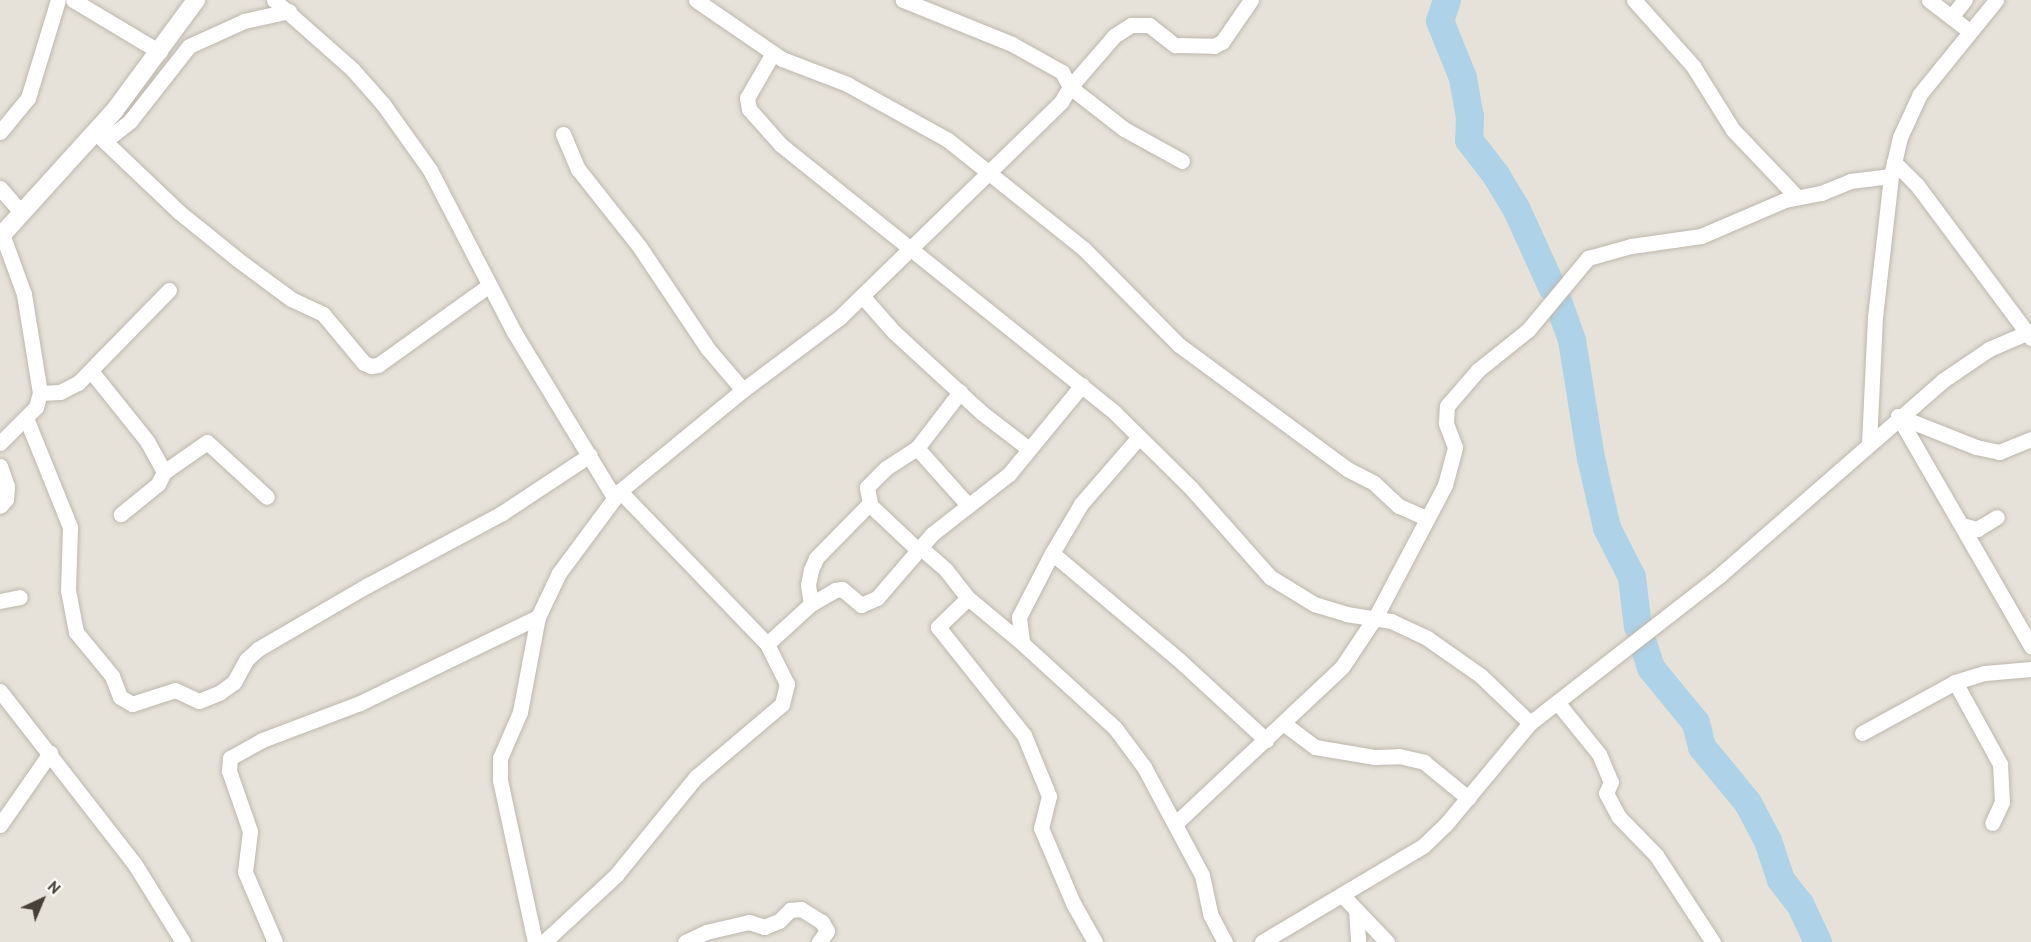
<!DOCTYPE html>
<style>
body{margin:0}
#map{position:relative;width:2031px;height:942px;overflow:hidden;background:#f3f0ea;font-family:"PT Sans",sans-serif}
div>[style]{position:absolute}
.residential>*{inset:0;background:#e6e2d9;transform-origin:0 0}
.river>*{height:28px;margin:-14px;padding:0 14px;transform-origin:14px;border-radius:14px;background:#aed2e8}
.roads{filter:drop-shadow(0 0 2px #bdb7ad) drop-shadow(0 0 2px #bdb7ad)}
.minor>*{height:15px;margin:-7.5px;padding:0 7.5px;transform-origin:7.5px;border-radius:7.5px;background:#fff}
.tertiary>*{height:18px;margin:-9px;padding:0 9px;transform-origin:9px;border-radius:9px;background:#fff}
span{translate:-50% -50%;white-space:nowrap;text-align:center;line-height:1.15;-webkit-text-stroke:5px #fff;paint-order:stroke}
.north{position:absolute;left:12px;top:870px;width:60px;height:60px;-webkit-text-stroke:4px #fff;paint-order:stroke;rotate:44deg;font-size:16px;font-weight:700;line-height:24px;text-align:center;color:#464039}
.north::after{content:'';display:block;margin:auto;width:21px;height:27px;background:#464039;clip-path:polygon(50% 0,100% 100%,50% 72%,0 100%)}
</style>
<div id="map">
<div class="residential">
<div style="left:0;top:0;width:2031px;height:942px"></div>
</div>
<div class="river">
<div style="left:1447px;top:0;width:22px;rotate:108deg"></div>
<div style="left:1440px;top:21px;width:61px;rotate:68deg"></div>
<div style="left:1463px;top:78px;width:39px;rotate:80deg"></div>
<div style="left:1470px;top:116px;width:24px;rotate:92deg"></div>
<div style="left:1469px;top:140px;width:44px;rotate:52.4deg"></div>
<div style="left:1496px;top:175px;width:41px;rotate:59deg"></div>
<div style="left:1517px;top:210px;width:85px;rotate:65.6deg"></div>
<div style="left:1558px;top:301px;width:41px;rotate:70.3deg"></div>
<div style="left:1572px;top:340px;width:120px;rotate:80.9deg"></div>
<div style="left:1591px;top:458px;width:72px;rotate:77.1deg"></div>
<div style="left:1607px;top:528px;width:55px;rotate:63deg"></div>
<div style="left:1632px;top:577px;width:50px;rotate:83.2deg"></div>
<div style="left:1644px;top:646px;width:23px;rotate:72deg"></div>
<div style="left:1651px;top:668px;width:71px;rotate:50.7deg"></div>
<div style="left:1696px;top:723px;width:25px;rotate:76deg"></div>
<div style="left:1702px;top:747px;width:72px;rotate:50.6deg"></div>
<div style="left:1748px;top:803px;width:43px;rotate:62.2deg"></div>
<div style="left:1768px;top:841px;width:41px;rotate:71.6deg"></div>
<div style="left:1781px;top:880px;width:31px;rotate:52deg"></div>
<div style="left:1800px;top:904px;width:42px;rotate:64.7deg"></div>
</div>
<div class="roads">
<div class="minor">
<div style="left:73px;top:0;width:101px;rotate:30.9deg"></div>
<div style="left:274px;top:0;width:106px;rotate:41.5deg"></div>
<div style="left:353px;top:70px;width:45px;rotate:48.6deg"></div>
<div style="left:383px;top:104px;width:81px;rotate:54.5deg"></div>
<div style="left:430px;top:170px;width:182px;rotate:62.6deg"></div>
<div style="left:514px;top:332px;width:193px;rotate:58.8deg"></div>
<div style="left:696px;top:0;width:104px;rotate:34.5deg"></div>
<div style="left:782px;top:59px;width:70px;rotate:21deg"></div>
<div style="left:847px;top:84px;width:115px;rotate:29deg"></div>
<div style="left:948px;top:140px;width:174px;rotate:38.7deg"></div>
<div style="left:1084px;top:249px;width:135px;rotate:45.3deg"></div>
<div style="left:1179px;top:345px;width:209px;rotate:36.4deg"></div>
<div style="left:1347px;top:469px;width:30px;rotate:27deg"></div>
<div style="left:1374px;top:483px;width:34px;rotate:43deg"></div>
<div style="left:1399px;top:506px;width:30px;rotate:24deg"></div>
<div style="left:1634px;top:0;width:89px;rotate:48.2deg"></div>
<div style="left:1693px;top:66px;width:75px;rotate:58deg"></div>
<div style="left:1733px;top:130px;width:93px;rotate:46.3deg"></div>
<div style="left:1929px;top:0;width:49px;rotate:37.6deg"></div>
<div style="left:1951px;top:17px;width:22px;rotate:-51deg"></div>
<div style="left:773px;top:53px;width:52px;rotate:120deg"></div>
<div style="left:747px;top:98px;width:11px;rotate:80deg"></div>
<div style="left:749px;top:109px;width:48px;rotate:48.4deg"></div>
<div style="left:781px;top:145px;width:428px;rotate:38.7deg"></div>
<div style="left:1115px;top:413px;width:107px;rotate:44.6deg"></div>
<div style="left:1191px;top:488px;width:119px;rotate:48.4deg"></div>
<div style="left:1270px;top:577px;width:52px;rotate:31.5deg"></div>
<div style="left:1314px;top:604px;width:34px;rotate:17deg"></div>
<div style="left:1346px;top:614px;width:46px;rotate:8.8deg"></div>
<div style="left:1391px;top:621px;width:40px;rotate:25deg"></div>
<div style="left:1427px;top:638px;width:66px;rotate:35.1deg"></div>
<div style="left:1481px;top:676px;width:68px;rotate:43.8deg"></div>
<div style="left:0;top:132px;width:44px;rotate:-50.5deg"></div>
<div style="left:28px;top:98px;width:102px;rotate:-73deg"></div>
<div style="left:96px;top:133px;width:115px;rotate:43.6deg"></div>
<div style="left:179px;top:212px;width:75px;rotate:39deg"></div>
<div style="left:237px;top:259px;width:67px;rotate:36.5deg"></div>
<div style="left:291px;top:299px;width:35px;rotate:25deg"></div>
<div style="left:323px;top:314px;width:64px;rotate:50.1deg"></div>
<div style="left:364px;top:363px;width:8px;rotate:23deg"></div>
<div style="left:371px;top:366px;width:7px;rotate:-8deg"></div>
<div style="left:378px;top:365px;width:135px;rotate:-35.7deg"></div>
<div style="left:563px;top:134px;width:38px;rotate:67deg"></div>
<div style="left:578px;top:169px;width:98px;rotate:51.6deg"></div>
<div style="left:639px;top:246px;width:124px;rotate:56.2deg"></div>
<div style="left:708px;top:349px;width:54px;rotate:49.5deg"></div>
<div style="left:106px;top:140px;width:31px;rotate:-38deg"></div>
<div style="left:130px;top:121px;width:95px;rotate:-51.8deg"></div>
<div style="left:189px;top:46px;width:60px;rotate:-24.4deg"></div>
<div style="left:244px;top:21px;width:46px;rotate:-12.5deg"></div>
<div style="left:1182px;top:161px;width:66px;rotate:-151.1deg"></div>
<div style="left:1124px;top:129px;width:68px;rotate:-142.1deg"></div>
<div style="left:1070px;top:87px;width:67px;rotate:-49.2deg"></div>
<div style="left:1114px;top:36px;width:20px;rotate:-33deg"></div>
<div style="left:1131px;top:25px;width:18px"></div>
<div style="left:1149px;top:25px;width:33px;rotate:38deg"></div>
<div style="left:1175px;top:45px;width:39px;rotate:1deg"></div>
<div style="left:1214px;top:46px;width:9px;rotate:-27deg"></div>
<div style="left:1222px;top:42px;width:51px;rotate:-55.4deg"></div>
<div style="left:1894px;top:162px;width:33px;rotate:45deg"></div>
<div style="left:1917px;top:185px;width:191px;rotate:53.3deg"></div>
<div style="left:0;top:188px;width:33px;rotate:49deg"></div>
<div style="left:863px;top:297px;width:47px;rotate:48.5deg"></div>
<div style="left:894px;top:332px;width:120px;rotate:42.6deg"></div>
<div style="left:982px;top:413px;width:59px;rotate:37.5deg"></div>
<div style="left:91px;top:371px;width:90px;rotate:51.3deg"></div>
<div style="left:147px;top:441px;width:35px;rotate:61deg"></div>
<div style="left:164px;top:472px;width:13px;rotate:117deg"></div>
<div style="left:158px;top:484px;width:48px;rotate:141deg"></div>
<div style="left:40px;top:393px;width:20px;rotate:-3deg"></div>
<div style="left:60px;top:392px;width:20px;rotate:-27deg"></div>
<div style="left:78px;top:383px;width:130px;rotate:-45.6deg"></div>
<div style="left:1898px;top:416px;width:266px;rotate:60deg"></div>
<div style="left:1898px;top:416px;width:84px;rotate:21.7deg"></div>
<div style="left:1976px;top:447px;width:24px;rotate:12deg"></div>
<div style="left:1999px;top:452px;width:35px;rotate:-22deg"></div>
<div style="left:26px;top:418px;width:118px;rotate:68deg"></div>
<div style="left:70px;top:527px;width:63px;rotate:91.8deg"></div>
<div style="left:68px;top:590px;width:43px;rotate:79.2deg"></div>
<div style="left:76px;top:632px;width:57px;rotate:50.7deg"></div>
<div style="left:112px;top:676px;width:22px;rotate:69deg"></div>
<div style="left:120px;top:697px;width:14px;rotate:30deg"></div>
<div style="left:132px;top:704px;width:45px;rotate:-18deg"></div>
<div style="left:175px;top:690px;width:26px;rotate:25deg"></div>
<div style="left:199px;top:701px;width:22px;rotate:-22deg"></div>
<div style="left:219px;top:693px;width:19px;rotate:-36deg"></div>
<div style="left:234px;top:682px;width:26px;rotate:-61deg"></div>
<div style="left:247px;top:659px;width:15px;rotate:-42deg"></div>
<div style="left:258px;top:649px;width:127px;rotate:-30.2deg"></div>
<div style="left:368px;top:585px;width:152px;rotate:-28.2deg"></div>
<div style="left:502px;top:513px;width:105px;rotate:-33.4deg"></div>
<div style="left:1139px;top:437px;width:89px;rotate:130.9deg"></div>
<div style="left:1081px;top:504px;width:57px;rotate:120.6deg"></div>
<div style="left:1052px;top:553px;width:72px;rotate:117.3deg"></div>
<div style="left:1019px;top:617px;width:26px;rotate:83deg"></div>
<div style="left:1022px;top:643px;width:126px;rotate:42.4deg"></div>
<div style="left:1115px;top:728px;width:49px;rotate:53.4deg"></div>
<div style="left:1144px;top:767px;width:123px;rotate:61.8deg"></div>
<div style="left:1202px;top:875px;width:40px;rotate:78deg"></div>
<div style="left:1210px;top:914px;width:32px;rotate:62deg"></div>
<div style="left:0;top:443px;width:51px;rotate:-45deg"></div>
<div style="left:36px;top:407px;width:15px;rotate:-74deg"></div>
<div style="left:40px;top:393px;width:100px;rotate:-99.2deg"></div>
<div style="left:24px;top:294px;width:64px;rotate:-110.1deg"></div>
<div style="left:1869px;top:444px;width:127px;rotate:-87.3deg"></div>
<div style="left:1875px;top:317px;width:142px;rotate:-83.5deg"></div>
<div style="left:1891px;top:176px;width:40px;rotate:-77deg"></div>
<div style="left:1900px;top:137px;width:47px;rotate:-65.1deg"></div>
<div style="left:1920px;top:94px;width:121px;rotate:-51deg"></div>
<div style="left:917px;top:448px;width:75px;rotate:48.2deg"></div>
<div style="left:0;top:466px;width:21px;rotate:71deg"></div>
<div style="left:7px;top:486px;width:13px;rotate:94deg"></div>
<div style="left:6px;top:499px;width:9px;rotate:131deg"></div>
<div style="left:164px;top:472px;width:52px;rotate:-34.9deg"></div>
<div style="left:207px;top:442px;width:81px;rotate:42.5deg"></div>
<div style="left:869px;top:504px;width:67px;rotate:43.2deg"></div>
<div style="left:1962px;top:525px;width:16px;rotate:15deg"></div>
<div style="left:1977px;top:529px;width:23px;rotate:-31deg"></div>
<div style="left:921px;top:548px;width:33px;rotate:41deg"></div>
<div style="left:946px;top:570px;width:36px;rotate:52deg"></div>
<div style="left:968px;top:598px;width:70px;rotate:39.8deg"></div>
<div style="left:1052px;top:553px;width:165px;rotate:40.1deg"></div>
<div style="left:1178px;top:659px;width:120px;rotate:42.6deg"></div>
<div style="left:968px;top:598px;width:42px;rotate:136deg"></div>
<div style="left:938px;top:627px;width:138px;rotate:51.5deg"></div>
<div style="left:1024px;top:735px;width:66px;rotate:67.7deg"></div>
<div style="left:1049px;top:796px;width:33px;rotate:104deg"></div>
<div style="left:1041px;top:828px;width:82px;rotate:66.9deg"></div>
<div style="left:1073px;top:903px;width:45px;rotate:60.6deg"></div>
<div style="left:0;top:601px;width:20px;rotate:-11deg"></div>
<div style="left:811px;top:604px;width:19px;rotate:-99deg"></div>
<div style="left:808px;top:585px;width:15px;rotate:-79deg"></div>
<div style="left:811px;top:570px;width:13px;rotate:-67deg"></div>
<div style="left:816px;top:558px;width:77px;rotate:-45.5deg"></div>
<div style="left:870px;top:503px;width:16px;rotate:-101deg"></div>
<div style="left:867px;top:487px;width:27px;rotate:-45deg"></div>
<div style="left:886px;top:468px;width:37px;rotate:-33deg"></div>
<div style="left:917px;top:448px;width:71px;rotate:-52.5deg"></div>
<div style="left:767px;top:644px;width:59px;rotate:-42.3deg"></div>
<div style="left:811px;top:604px;width:28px;rotate:-30deg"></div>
<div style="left:835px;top:590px;width:7px;rotate:-8deg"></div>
<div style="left:842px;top:589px;width:25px;rotate:40deg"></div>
<div style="left:861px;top:605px;width:17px;rotate:-24deg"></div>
<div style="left:877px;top:598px;width:84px;rotate:-49.3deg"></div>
<div style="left:932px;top:534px;width:98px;rotate:-37.9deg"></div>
<div style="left:1009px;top:474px;width:115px;rotate:-50.6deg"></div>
<div style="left:1955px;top:682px;width:94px;rotate:61.2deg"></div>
<div style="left:2000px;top:764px;width:38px;rotate:87deg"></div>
<div style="left:2002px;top:802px;width:23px;rotate:115deg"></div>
<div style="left:0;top:691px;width:218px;rotate:52.1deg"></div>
<div style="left:134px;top:863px;width:93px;rotate:58.2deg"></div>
<div style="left:1557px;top:702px;width:67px;rotate:51.1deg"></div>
<div style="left:1599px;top:754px;width:30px;rotate:67deg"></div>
<div style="left:1611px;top:782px;width:12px;rotate:114deg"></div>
<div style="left:1606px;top:793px;width:27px;rotate:62deg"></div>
<div style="left:1619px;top:817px;width:53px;rotate:45.8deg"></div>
<div style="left:1656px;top:855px;width:104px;rotate:56.8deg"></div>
<div style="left:1283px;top:723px;width:40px;rotate:37deg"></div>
<div style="left:1315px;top:747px;width:61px;rotate:9.5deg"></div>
<div style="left:1375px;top:757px;width:24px;rotate:-2deg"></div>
<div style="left:1399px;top:756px;width:26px;rotate:13deg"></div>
<div style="left:1424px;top:762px;width:57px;rotate:39.3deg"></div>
<div style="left:1862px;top:733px;width:106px;rotate:-28.7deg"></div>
<div style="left:1955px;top:682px;width:31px;rotate:-17deg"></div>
<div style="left:1985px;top:673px;width:46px;rotate:-5deg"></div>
<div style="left:1177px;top:822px;width:226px;rotate:-43.2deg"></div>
<div style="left:1342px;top:667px;width:61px;rotate:-56.3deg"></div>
<div style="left:1376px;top:616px;width:148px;rotate:-62.2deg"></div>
<div style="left:1445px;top:485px;width:39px;rotate:-75deg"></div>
<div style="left:1455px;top:447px;width:26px;rotate:-111deg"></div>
<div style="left:1446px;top:423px;width:17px;rotate:-87deg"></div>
<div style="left:1447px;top:406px;width:48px;rotate:-49.3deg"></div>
<div style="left:1478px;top:370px;width:64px;rotate:-38.7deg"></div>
<div style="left:1528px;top:330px;width:94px;rotate:-50.2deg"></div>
<div style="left:1588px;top:258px;width:45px;rotate:-15.6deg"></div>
<div style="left:1631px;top:246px;width:71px;rotate:-8.1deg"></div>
<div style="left:1701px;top:236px;width:91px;rotate:-23.2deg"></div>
<div style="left:1785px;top:200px;width:37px;rotate:-11deg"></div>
<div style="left:1821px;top:193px;width:31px;rotate:-22deg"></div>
<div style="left:1850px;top:181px;width:41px;rotate:-7deg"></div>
<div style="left:0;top:825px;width:88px;rotate:-55.2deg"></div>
<div style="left:1342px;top:895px;width:65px;rotate:46.2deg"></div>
<div style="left:1356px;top:910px;width:32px;rotate:86deg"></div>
<div style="left:275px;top:942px;width:76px;rotate:-113.2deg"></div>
<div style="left:245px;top:872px;width:41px;rotate:-83deg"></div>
<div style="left:250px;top:831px;width:64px;rotate:-109.3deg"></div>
<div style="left:229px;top:771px;width:13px;rotate:-86deg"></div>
<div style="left:230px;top:758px;width:37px;rotate:-29deg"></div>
<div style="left:262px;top:740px;width:105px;rotate:-20.7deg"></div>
<div style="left:360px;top:703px;width:198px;rotate:-25.8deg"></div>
<div style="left:535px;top:942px;width:166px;rotate:-102.2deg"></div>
<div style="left:500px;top:780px;width:22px;rotate:-90deg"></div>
<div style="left:500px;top:758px;width:50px;rotate:-66.5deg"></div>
<div style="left:520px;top:712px;width:97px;rotate:-79.3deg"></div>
<div style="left:538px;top:617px;width:49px;rotate:-64.5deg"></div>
<div style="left:559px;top:573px;width:102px;rotate:-53.4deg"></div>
<div style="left:620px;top:491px;width:159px;rotate:-39.4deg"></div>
<div style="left:743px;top:390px;width:120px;rotate:-36.9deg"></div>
<div style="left:839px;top:318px;width:310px;rotate:-44.2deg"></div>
<div style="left:1061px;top:102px;width:17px;rotate:-59deg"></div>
<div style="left:1070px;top:87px;width:17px;rotate:-118deg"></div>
<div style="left:1062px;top:72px;width:57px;rotate:-150.8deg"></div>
<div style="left:1012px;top:44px;width:118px;rotate:-158deg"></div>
<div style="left:544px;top:942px;width:98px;rotate:-42.9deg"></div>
<div style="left:616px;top:875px;width:127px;rotate:-50.8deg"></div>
<div style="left:696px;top:777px;width:113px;rotate:-40.3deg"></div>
<div style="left:782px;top:704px;width:21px;rotate:-76deg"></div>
<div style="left:787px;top:684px;width:45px;rotate:-116.6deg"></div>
<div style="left:767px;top:644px;width:212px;rotate:-133.9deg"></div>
<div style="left:685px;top:942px;width:23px;rotate:-25deg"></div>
<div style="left:706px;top:932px;width:44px;rotate:-13.1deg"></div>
<div style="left:749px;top:922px;width:16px;rotate:18deg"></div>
<div style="left:764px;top:927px;width:16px;rotate:-22deg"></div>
<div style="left:779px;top:921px;width:16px;rotate:-45deg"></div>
<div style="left:790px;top:910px;width:11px;rotate:-5deg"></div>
<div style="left:801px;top:909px;width:25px;rotate:32deg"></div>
<div style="left:822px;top:922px;width:10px;rotate:61deg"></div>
<div style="left:827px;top:931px;width:14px;rotate:126deg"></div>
<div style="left:1262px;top:942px;width:187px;rotate:-30.8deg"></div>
<div style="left:1423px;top:846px;width:32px;rotate:-44deg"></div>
<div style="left:1446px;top:824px;width:131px;rotate:-50.3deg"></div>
<div style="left:1530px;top:723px;width:241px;rotate:-37.9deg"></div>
<div style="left:1720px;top:575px;width:295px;rotate:-41.1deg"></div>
<div style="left:1942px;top:381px;width:57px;rotate:-34.2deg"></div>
<div style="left:1989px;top:349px;width:46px;rotate:-23.2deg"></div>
</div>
<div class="tertiary">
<div style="left:0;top:237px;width:171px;rotate:-47.8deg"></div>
<div style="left:115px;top:110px;width:137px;rotate:-53.6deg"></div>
</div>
</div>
<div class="north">N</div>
</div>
